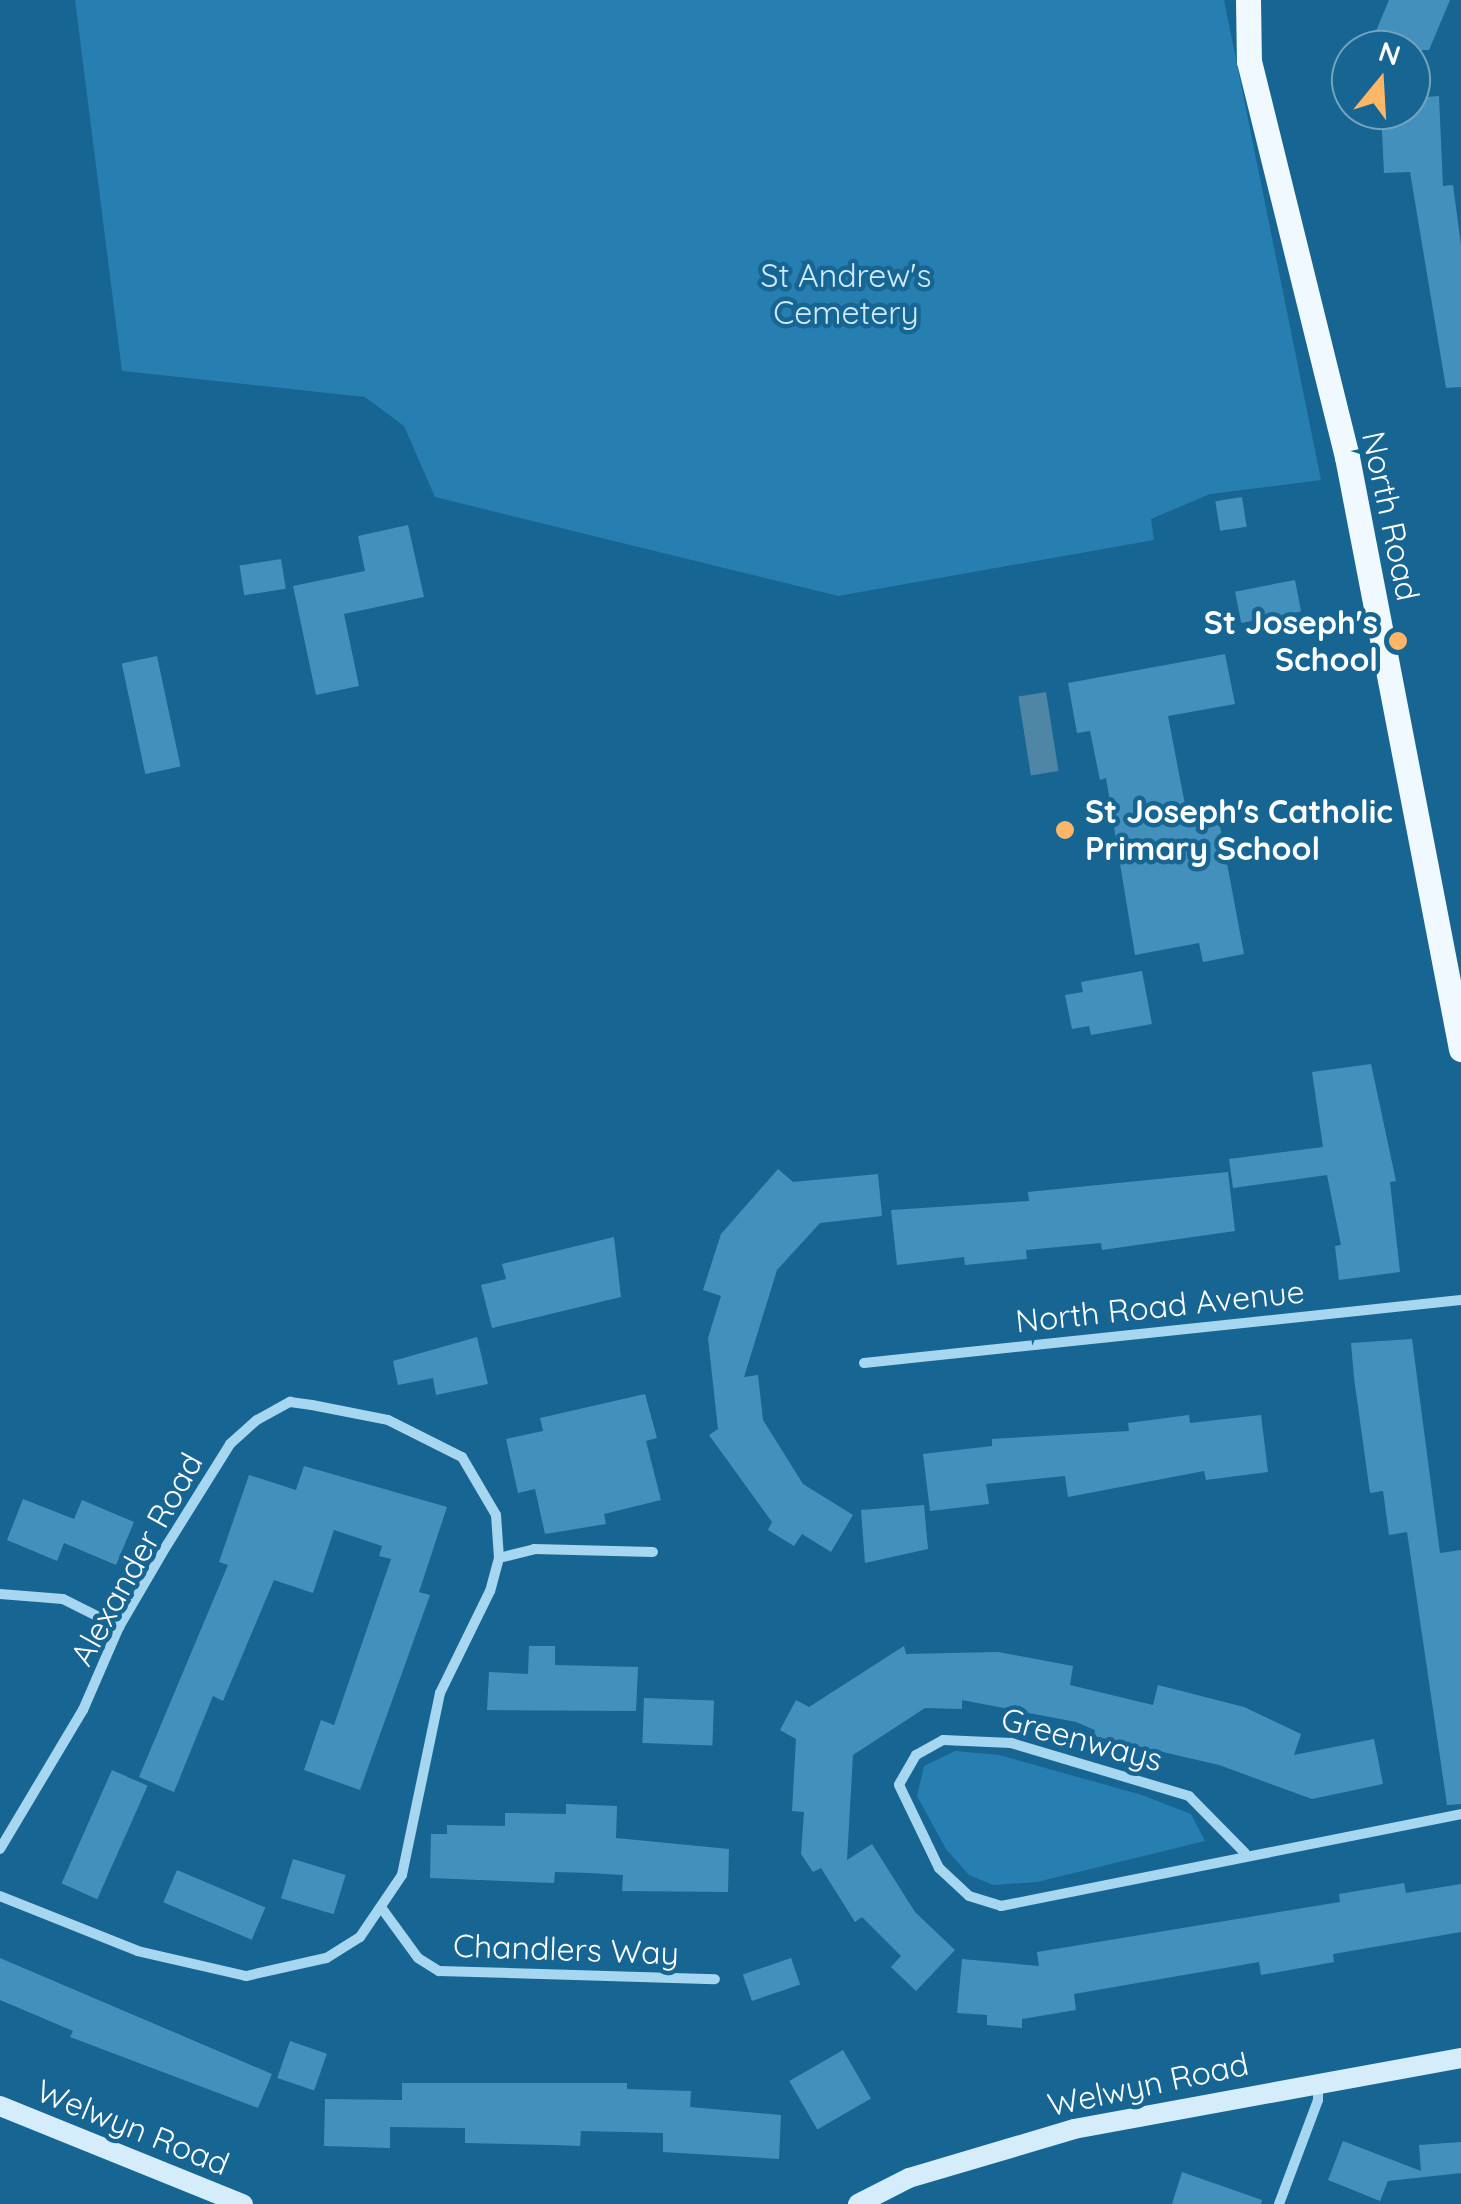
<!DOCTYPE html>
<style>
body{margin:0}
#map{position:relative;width:1461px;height:2204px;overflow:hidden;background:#176593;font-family:Quicksand,sans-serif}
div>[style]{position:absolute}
.green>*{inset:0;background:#267fb0}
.water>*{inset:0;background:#4f85a5;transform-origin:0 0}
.building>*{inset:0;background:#4490bd;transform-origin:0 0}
.street>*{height:10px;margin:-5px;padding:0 5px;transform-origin:5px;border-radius:5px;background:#a6d6f0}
.secondary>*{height:20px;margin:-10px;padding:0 10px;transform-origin:10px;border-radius:10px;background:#d5edfb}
.primary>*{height:25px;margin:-12.5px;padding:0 12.5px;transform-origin:12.5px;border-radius:12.5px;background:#f0f9ff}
.dots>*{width:28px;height:28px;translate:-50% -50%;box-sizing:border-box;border:5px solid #176593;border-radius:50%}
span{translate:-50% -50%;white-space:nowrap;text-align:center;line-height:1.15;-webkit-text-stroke:9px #176593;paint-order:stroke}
.park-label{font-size:32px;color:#cdebfc}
.street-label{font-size:32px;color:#fff}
.poi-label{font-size:32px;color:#fff;font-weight:700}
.right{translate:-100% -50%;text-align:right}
.left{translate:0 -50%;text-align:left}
.north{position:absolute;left:1331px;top:30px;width:100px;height:100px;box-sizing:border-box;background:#176593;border:2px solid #74a3be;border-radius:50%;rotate:18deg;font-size:28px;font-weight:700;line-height:40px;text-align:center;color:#fff}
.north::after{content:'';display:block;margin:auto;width:35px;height:45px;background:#ffb666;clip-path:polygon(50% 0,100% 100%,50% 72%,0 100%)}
</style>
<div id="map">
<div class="green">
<div style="clip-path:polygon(75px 0,1224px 0,1321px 480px,1210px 494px,1151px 519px,1154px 540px,838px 596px,435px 497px,404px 426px,365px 397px,122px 371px)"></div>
<div style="clip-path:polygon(955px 1751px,999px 1755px,1142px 1795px,1191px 1814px,1205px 1841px,1037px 1882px,993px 1885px,969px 1875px,946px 1849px,917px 1796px,924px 1766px)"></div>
</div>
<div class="water">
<div style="left:1046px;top:692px;width:80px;height:28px;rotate:81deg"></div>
</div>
<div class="building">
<div style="clip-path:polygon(1389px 0,1450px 0,1429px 50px,1368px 50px)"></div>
<div style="clip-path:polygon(1439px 96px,1443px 186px,1453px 185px,1461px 245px,1461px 387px,1446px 388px,1410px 172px,1384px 173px,1381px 110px,1411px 110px,1411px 98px)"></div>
<div style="left:1242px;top:497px;width:30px;height:27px;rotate:81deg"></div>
<div style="clip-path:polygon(408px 525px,424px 597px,344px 614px,359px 686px,316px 695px,293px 586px,365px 571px,358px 536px)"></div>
<div style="left:281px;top:559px;width:30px;height:42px;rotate:81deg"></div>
<div style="left:1295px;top:580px;width:32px;height:61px;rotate:79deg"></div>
<div style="clip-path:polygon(1225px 654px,1235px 704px,1168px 716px,1186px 810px,1216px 805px,1244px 954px,1203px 962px,1199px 943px,1135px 955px,1106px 778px,1100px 780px,1090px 731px,1077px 733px,1068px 683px)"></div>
<div style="left:157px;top:656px;width:113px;height:36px;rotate:78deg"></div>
<div style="clip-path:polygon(1142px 971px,1152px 1024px,1091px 1035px,1089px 1026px,1072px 1029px,1065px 995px,1083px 992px,1081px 982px)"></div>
<div style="clip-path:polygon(1371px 1064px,1396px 1181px,1390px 1182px,1400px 1272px,1339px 1280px,1335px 1246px,1341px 1245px,1327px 1175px,1233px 1188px,1229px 1159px,1323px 1147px,1312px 1072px)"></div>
<div style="clip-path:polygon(778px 1169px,793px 1182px,878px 1174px,882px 1216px,820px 1223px,777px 1270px,744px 1377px,758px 1375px,763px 1420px,803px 1484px,853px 1515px,831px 1552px,802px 1534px,794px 1546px,768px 1530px,772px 1522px,709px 1435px,718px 1429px,708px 1338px,721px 1296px,703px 1290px,721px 1234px)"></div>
<div style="clip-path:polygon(1228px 1172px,1235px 1231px,1102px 1250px,1101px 1243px,1026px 1250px,1027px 1259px,965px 1265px,964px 1257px,897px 1265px,891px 1210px,1029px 1201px,1028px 1192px)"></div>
<div style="clip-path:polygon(614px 1237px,621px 1297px,492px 1328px,481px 1285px,506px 1279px,502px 1264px)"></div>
<div style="clip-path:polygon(477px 1337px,488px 1384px,436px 1395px,433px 1378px,398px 1385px,393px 1361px)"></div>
<div style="clip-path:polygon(1412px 1339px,1440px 1553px,1461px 1550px,1461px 1804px,1447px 1805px,1407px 1532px,1389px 1535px,1383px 1491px,1370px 1493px,1354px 1378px,1351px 1343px)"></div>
<div style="clip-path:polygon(645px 1394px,657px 1438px,646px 1441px,661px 1500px,604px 1514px,606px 1524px,545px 1534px,535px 1489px,518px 1493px,506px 1439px,543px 1431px,540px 1418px)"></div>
<div style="clip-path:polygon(1189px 1415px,1190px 1423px,1261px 1415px,1268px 1472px,1206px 1480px,1204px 1471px,1068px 1497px,1065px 1476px,986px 1484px,989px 1504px,930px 1511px,923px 1454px,992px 1446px,992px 1439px,1129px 1431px,1128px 1423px)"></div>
<div style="clip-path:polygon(304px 1466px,447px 1507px,419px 1592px,430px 1595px,360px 1790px,304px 1770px,321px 1720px,334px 1725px,391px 1559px,379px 1556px,382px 1546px,334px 1530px,313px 1593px,274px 1580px,223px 1701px,213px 1696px,174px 1792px,139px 1777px,228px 1565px,219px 1562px,249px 1475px,296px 1490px)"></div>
<div style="clip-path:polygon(23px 1499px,74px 1519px,82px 1500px,134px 1522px,116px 1565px,64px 1543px,57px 1561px,7px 1540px)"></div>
<div style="clip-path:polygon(924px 1505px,928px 1549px,865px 1563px,861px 1510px)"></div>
<div style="clip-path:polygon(529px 1646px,555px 1646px,555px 1665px,638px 1667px,636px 1711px,487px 1710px,489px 1672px,528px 1674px)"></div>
<div style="clip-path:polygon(904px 1646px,906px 1654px,998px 1652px,1073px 1666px,1070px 1685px,1153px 1705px,1158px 1685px,1244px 1707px,1301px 1734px,1294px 1755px,1374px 1739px,1383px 1784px,1312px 1799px,1219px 1765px,1094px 1736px,1095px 1730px,1076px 1722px,962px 1700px,962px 1709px,925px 1708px,853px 1755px,847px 1860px,872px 1844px,915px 1912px,955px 1950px,916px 1991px,891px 1967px,901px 1956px,862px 1917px,855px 1922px,821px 1868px,813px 1872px,801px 1854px,804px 1812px,792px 1811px,796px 1739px,780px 1730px,796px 1700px,809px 1707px)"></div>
<div style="left:644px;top:1698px;width:70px;height:45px;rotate:2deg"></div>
<div style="left:112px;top:1770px;width:39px;height:124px;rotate:24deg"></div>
<div style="clip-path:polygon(566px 1804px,617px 1806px,616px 1838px,729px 1849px,728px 1892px,622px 1891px,623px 1875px,589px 1873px,555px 1872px,554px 1883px,430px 1878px,431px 1834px,447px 1834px,447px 1825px,505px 1826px,505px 1813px,566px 1814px)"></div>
<div style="left:293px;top:1859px;width:55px;height:41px;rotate:17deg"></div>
<div style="left:177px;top:1870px;width:96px;height:35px;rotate:23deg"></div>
<div style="clip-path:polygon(1404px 1883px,1406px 1893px,1461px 1884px,1461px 1932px,1333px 1954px,1334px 1962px,1261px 1975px,1259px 1962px,1074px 1994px,1076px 2010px,1022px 2019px,1022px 2028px,987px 2025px,987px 2015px,957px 2013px,962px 1959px,1039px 1966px,1037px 1952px,1340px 1902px,1339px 1894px)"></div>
<div style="clip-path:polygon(0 1958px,272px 2074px,258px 2108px,70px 2037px,73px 2031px,0 2000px)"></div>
<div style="left:791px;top:1958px;width:28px;height:51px;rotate:71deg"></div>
<div style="left:290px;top:2041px;width:39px;height:39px;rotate:19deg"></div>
<div style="left:843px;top:2050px;width:56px;height:62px;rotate:60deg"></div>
<div style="clip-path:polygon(402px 2083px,627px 2083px,627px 2089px,691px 2091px,690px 2107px,781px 2115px,779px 2159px,663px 2152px,663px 2133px,626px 2132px,581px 2131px,580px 2146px,554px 2145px,465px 2143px,465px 2128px,390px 2127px,390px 2148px,324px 2146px,325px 2099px,402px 2100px)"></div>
<div style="clip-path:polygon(1343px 2141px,1421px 2171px,1419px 2145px,1461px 2142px,1461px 2173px,1388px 2181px,1380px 2201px,1328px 2180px)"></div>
<div style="clip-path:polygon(1182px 2172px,1262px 2200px,1261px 2204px,1172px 2204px)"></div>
</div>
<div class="street">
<div style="left:864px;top:1363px;width:600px;rotate:-6.02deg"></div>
<div style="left:499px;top:1558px;width:36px;rotate:-14deg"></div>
<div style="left:534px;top:1549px;width:119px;rotate:1.4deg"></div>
<div style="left:0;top:1594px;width:63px;rotate:4.5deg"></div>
<div style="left:63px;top:1599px;width:63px;rotate:26.6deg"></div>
<div style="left:0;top:1849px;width:162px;rotate:-59.2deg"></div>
<div style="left:83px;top:1710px;width:90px;rotate:-66.6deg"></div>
<div style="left:119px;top:1627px;width:95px;rotate:-59.7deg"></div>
<div style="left:167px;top:1545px;width:119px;rotate:-58deg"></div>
<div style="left:230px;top:1444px;width:36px;rotate:-42deg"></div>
<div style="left:257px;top:1420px;width:38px;rotate:-29deg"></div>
<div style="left:290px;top:1402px;width:22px;rotate:8deg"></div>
<div style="left:312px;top:1405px;width:77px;rotate:11.2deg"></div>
<div style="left:388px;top:1420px;width:83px;rotate:26.6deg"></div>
<div style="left:462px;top:1457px;width:67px;rotate:59.6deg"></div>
<div style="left:496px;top:1515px;width:43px;rotate:86deg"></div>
<div style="left:499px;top:1558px;width:34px;rotate:105deg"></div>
<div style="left:490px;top:1591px;width:114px;rotate:116.1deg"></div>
<div style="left:440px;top:1693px;width:186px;rotate:101.8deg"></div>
<div style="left:402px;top:1875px;width:75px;rotate:124.1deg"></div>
<div style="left:360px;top:1937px;width:40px;rotate:148deg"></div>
<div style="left:326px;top:1958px;width:82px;rotate:167.3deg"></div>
<div style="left:246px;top:1976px;width:111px;rotate:-167deg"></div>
<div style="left:138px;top:1951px;width:149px;rotate:-158.3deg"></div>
<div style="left:1245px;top:1853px;width:80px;rotate:-134.5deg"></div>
<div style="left:1189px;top:1796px;width:186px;rotate:-163.4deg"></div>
<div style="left:1011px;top:1743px;width:68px;rotate:-177.5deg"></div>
<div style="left:943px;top:1740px;width:31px;rotate:151deg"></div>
<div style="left:916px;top:1755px;width:34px;rotate:120deg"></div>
<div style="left:899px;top:1785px;width:92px;rotate:64.3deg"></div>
<div style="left:939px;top:1868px;width:41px;rotate:43deg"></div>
<div style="left:969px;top:1896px;width:34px;rotate:17deg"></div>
<div style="left:1001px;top:1906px;width:469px;rotate:-11.3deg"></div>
<div style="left:383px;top:1910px;width:59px;rotate:53.9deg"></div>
<div style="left:418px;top:1958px;width:25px;rotate:32deg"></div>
<div style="left:439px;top:1971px;width:276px;rotate:1.7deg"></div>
<div style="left:1279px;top:2204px;width:111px;rotate:-69.4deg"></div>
<div style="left:1318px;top:2100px;width:18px;rotate:-90deg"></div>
</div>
<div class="secondary">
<div style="left:0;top:2106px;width:262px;rotate:22deg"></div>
<div style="left:858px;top:2204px;width:57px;rotate:-27deg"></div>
<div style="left:909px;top:2178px;width:172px;rotate:-16.5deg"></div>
<div style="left:1074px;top:2129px;width:393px;rotate:-10.4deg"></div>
</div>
<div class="primary">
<div style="left:1248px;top:0;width:61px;rotate:89.1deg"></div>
<div style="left:1249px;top:61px;width:408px;rotate:76.1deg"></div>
<div style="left:1347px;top:457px;width:603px;rotate:79.1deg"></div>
</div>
<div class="dots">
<div style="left:1398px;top:641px;background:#ffb666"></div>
<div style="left:1065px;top:830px;background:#ffb666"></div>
</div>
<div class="park-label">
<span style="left:846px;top:294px">St Andrew's<br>Cemetery</span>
</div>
<div class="street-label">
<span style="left:1391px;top:516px;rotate:78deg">North Road</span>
<span style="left:1160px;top:1306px;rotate:-6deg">North Road Avenue</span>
<span style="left:136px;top:1559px;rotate:-61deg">Alexander Road</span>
<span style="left:1082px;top:1739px;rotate:15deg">Greenways</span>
<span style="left:566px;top:1949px;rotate:2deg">Chandlers Way</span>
<span style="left:1148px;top:2084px;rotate:-12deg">Welwyn Road</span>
<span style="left:133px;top:2127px;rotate:22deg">Welwyn Road</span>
</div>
<div class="poi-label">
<span class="right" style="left:1378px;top:641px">St Joseph's<br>School</span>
<span class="left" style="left:1085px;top:830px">St Joseph's Catholic<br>Primary School</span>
</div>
<div class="north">N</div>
</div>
